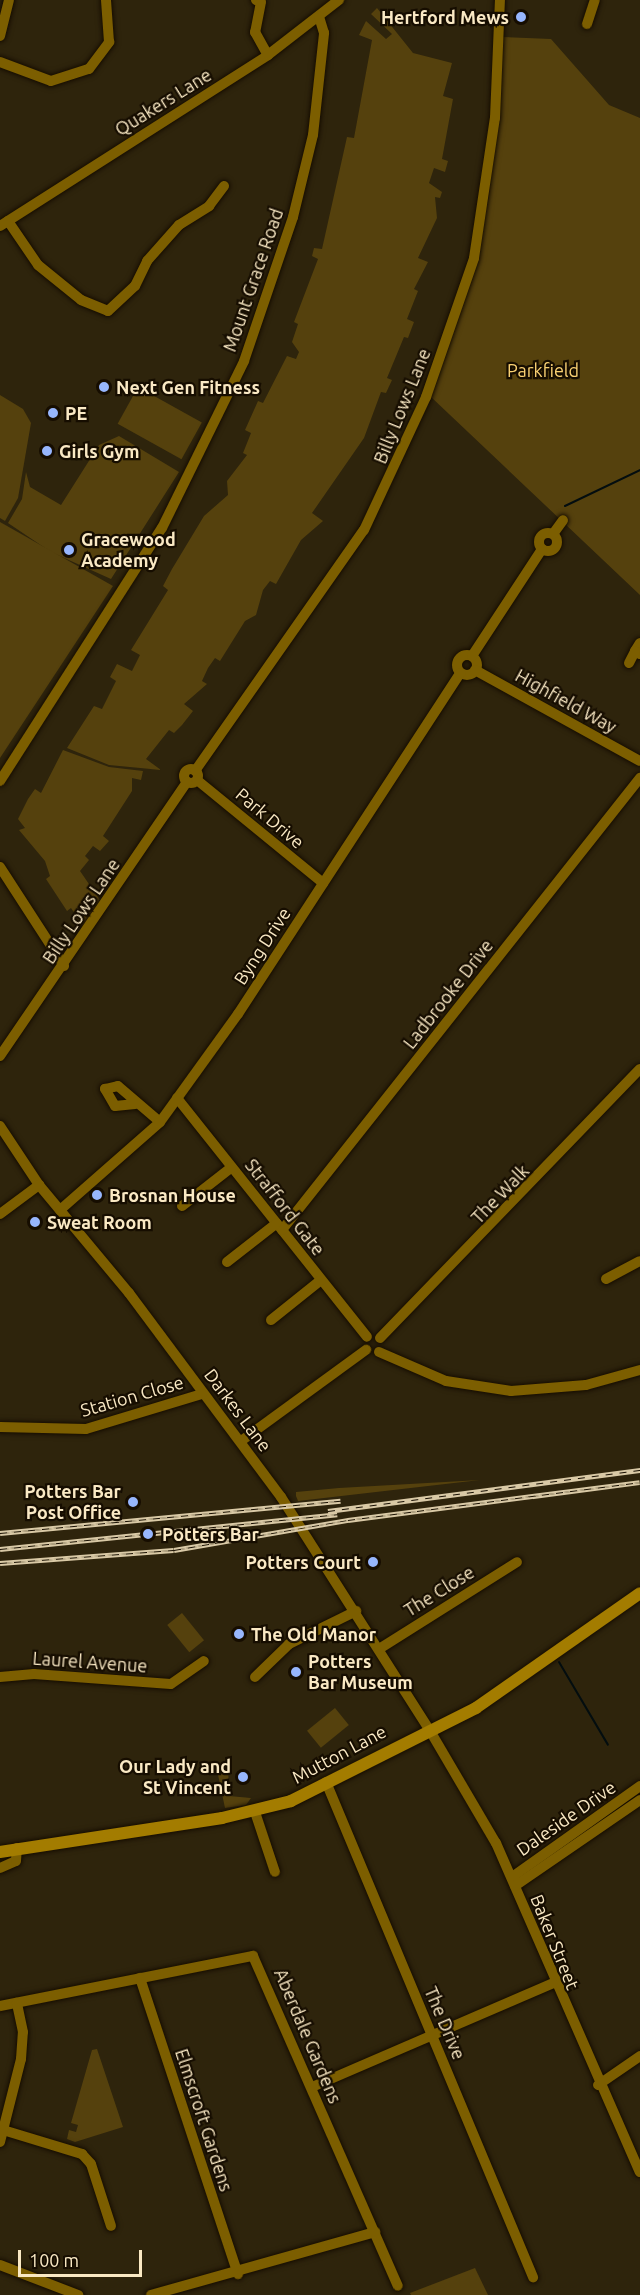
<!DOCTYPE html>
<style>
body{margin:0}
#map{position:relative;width:640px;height:2295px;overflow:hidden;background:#2e240c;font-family:Ubuntu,sans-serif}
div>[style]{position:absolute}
.green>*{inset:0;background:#55410d;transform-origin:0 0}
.stream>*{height:2px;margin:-1px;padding:0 1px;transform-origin:1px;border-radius:1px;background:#030d0f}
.roads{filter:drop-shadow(0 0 2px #160d00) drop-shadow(0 0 2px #160d00)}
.minor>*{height:10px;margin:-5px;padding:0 5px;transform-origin:5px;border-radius:5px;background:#7c5e00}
.minor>.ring{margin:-5px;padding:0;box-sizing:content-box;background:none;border:10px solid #7c5e00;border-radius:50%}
.major>*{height:12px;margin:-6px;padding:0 6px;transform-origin:6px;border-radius:6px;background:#a37c00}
.rail>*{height:4.5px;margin-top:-2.25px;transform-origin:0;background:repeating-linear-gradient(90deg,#160d00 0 7px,#d9c9a6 0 14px);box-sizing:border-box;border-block:2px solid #d9c9a6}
.dots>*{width:16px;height:16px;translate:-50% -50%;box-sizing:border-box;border:3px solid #160d00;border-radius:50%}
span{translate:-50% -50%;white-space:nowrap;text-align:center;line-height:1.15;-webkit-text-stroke:4.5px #160d00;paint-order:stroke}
.poi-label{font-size:18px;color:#fae9c4;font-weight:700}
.right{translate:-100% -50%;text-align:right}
.left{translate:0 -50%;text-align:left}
.street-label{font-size:18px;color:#fae9c4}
.park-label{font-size:18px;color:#fad172}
.scale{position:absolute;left:18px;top:2250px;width:124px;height:27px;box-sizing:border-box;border:3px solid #fae9c4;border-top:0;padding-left:8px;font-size:18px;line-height:21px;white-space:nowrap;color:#fae9c4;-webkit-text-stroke:4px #160d00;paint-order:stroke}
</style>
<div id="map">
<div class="green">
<div style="clip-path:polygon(377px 8px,413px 53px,452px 63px,443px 96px,453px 99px,442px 159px,448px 161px,445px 172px,434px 168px,429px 183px,442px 192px,440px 198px,435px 197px,437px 218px,418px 258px,428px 262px,414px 289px,418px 291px,407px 319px,414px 322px,408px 338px,404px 337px,387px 378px,392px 380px,386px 393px,381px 392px,364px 438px,312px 513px,323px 521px,301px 540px,276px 584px,270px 581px,263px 590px,256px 615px,245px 621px,220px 661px,215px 658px,208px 668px,202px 681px,207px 684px,184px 704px,193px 711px,182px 725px,174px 733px,169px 730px,146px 759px,161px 770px,109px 765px,67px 748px,94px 706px,102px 709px,116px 681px,110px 677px,117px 664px,132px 671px,140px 655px,131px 650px,168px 590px,163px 586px,172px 569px,204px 516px,228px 495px,227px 481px,247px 455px,243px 453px,251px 433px,245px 430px,258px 401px,263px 403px,287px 356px,296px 359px,299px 352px,292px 342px,298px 324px,294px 322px,318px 259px,312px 256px,314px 248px,322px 249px,347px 137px,354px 138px,372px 40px,359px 35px,366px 21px,386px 39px,392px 34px,371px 14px)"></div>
<div style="clip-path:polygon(502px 37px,551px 39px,609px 105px,640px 118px,640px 595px,431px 397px,469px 286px,489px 196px)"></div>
<div style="left:138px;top:387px;width:73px;height:42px;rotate:29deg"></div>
<div style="clip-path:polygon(0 395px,23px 409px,31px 423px,18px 498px,5px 521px,0 518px)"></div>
<div style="clip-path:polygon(119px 436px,179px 472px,111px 579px,51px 552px,8px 523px,22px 499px,26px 472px,30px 487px,61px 505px,99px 445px)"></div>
<div style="clip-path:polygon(0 522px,113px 586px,0 758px)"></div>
<div style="clip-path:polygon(63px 750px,109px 767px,143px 771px,141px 780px,132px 778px,132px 791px,103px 836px,109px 841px,100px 851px,93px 846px,85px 856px,89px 860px,80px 871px,100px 900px,83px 926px,71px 908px,67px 911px,46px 879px,50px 876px,45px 861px,19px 830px,25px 828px,18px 819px,28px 799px,35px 789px,41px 793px)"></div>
<div style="clip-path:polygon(480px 1480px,298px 1501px,296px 1496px,296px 1492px,339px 1488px)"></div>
<div style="left:182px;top:1613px;width:35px;height:19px;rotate:51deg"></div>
<div style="left:335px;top:1708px;width:22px;height:36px;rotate:51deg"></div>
<div style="clip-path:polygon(228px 1761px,229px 1796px,251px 1798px,246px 1805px,225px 1808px,216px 1765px)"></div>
<div style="clip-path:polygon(97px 2049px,123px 2127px,75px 2142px,67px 2139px,69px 2130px,76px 2132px,78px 2125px,71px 2123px,92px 2050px)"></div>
<div style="clip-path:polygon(475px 2268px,488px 2295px,411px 2295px,410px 2293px)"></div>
</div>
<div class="stream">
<div style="left:565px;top:506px;width:83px;rotate:-25.6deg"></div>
<div style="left:559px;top:1662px;width:96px;rotate:59.4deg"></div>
</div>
<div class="roads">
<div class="minor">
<div style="left:256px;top:0;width:5px;rotate:22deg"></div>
<div style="left:261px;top:2px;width:31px;rotate:101deg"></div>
<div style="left:255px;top:32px;width:26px;rotate:61deg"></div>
<div style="left:587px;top:24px;width:25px;rotate:-72deg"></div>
<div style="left:0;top:36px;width:37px;rotate:-76deg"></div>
<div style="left:0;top:62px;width:54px;rotate:20.4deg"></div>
<div style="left:51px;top:81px;width:40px;rotate:-18deg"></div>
<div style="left:89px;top:69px;width:34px;rotate:-53deg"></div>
<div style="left:109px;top:42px;width:42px;rotate:-94.1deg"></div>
<div style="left:8px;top:221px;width:53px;rotate:55.7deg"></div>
<div style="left:38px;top:265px;width:55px;rotate:39.1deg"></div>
<div style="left:81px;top:300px;width:29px;rotate:22deg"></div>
<div style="left:108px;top:311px;width:37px;rotate:-43deg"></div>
<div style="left:135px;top:286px;width:28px;rotate:-64deg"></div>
<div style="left:147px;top:261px;width:48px;rotate:-48.4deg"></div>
<div style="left:179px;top:225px;width:36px;rotate:-32deg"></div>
<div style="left:209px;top:206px;width:25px;rotate:-53deg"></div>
<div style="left:0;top:226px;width:318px;rotate:-32.5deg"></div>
<div style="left:268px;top:55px;width:90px;rotate:-37.8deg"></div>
<div class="ring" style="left:539px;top:533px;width:8px;height:8px"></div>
<div style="left:553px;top:534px;width:17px;rotate:-54deg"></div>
<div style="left:640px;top:643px;width:9px;rotate:122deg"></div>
<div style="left:635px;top:651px;width:6px;rotate:31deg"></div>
<div class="ring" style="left:457px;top:655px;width:10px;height:10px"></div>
<div style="left:472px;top:656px;width:128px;rotate:-56.8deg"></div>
<div style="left:629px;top:663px;width:13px;rotate:-63deg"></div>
<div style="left:475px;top:670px;width:188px;rotate:28.9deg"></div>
<div class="ring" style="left:184px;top:769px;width:4px;height:4px"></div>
<div style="left:195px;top:771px;width:294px;rotate:-55deg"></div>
<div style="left:364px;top:530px;width:147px;rotate:-65deg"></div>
<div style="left:426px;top:397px;width:147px;rotate:-70.9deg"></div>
<div style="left:474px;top:258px;width:142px;rotate:-81.5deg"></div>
<div style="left:495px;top:118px;width:118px;rotate:-87.6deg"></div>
<div style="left:197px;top:780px;width:163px;rotate:39.3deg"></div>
<div style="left:0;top:781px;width:300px;rotate:-57.4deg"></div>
<div style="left:162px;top:528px;width:186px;rotate:-63.8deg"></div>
<div style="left:244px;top:361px;width:152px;rotate:-71.2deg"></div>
<div style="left:293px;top:217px;width:84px;rotate:-76.3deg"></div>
<div style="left:313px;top:135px;width:103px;rotate:-83.8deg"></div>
<div style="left:324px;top:33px;width:17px;rotate:-107deg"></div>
<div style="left:0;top:867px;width:118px;rotate:57.1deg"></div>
<div style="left:0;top:1056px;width:332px;rotate:-55.7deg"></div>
<div style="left:177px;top:1098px;width:305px;rotate:51.5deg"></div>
<div style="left:135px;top:1104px;width:20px;rotate:174deg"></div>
<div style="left:115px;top:1106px;width:20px;rotate:-120deg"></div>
<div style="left:105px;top:1089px;width:13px;rotate:-13deg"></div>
<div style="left:118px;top:1086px;width:55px;rotate:40.6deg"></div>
<div style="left:0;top:1126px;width:71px;rotate:56.5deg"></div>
<div style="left:39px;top:1185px;width:141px;rotate:50.2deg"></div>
<div style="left:129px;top:1293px;width:254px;rotate:53.3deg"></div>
<div style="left:281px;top:1497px;width:275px;rotate:57.5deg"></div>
<div style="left:429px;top:1729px;width:132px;rotate:59.6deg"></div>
<div style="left:496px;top:1843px;width:359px;rotate:66.4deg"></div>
<div style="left:182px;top:1206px;width:63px;rotate:-38deg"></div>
<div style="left:60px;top:1210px;width:133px;rotate:-41.3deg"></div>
<div style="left:160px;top:1122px;width:133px;rotate:-54.2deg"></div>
<div style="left:238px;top:1014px;width:407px;rotate:-56.9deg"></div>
<div style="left:0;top:1214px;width:49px;rotate:-36.6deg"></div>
<div style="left:282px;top:1230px;width:577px;rotate:-51.62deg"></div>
<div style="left:227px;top:1262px;width:63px;rotate:-38deg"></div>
<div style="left:606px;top:1279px;width:38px;rotate:-28deg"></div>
<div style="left:271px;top:1320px;width:64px;rotate:-38.7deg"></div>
<div style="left:380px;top:1338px;width:374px;rotate:-46deg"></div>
<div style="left:379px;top:1352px;width:73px;rotate:23.4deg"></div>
<div style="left:446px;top:1381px;width:66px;rotate:8.7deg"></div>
<div style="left:511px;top:1391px;width:75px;rotate:-4.6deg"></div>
<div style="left:586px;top:1385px;width:56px;rotate:-15.5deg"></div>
<div style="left:0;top:1427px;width:86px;rotate:1.3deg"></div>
<div style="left:86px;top:1429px;width:121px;rotate:-16.8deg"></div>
<div style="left:241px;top:1441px;width:155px;rotate:-36.1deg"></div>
<div style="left:379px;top:1649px;width:163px;rotate:-32.2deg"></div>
<div style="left:0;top:1677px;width:34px;rotate:-5deg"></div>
<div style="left:34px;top:1674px;width:137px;rotate:4.2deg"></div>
<div style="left:171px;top:1684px;width:40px;rotate:-34.9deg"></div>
<div style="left:255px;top:1677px;width:47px;rotate:-44.1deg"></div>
<div style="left:289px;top:1644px;width:75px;rotate:-26.2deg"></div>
<div style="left:326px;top:1782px;width:537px;rotate:67.31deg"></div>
<div style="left:255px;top:1812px;width:63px;rotate:71.6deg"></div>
<div style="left:0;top:1868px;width:17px;rotate:-24deg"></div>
<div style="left:16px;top:1861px;width:13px;rotate:-86deg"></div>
<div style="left:512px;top:1877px;width:157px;rotate:-35.4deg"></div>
<div style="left:515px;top:1886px;width:152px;rotate:-34.5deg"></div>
<div style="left:140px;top:1978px;width:312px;rotate:71.7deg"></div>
<div style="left:0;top:2006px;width:258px;rotate:-11.2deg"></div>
<div style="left:253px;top:1956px;width:360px;rotate:66.3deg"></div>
<div style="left:598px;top:2085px;width:51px;rotate:-34.6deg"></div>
<div style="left:312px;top:2087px;width:262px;rotate:-23.3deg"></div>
<div style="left:3px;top:2130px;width:83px;rotate:16.9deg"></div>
<div style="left:82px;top:2154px;width:13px;rotate:48deg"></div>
<div style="left:91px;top:2164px;width:65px;rotate:72.1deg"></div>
<div style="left:0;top:2142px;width:86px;rotate:-75.8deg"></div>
<div style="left:21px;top:2059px;width:27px;rotate:-86deg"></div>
<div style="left:23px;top:2032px;width:30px;rotate:-102deg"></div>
<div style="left:0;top:2265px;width:84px;rotate:21deg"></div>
<div style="left:151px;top:2295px;width:233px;rotate:-15.7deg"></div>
</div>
<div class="major">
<div style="left:0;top:1852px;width:225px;rotate:-8.7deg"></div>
<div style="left:222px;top:1818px;width:71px;rotate:-13.8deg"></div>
<div style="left:291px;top:1801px;width:207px;rotate:-26.7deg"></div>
<div style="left:476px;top:1708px;width:200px;rotate:-35deg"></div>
</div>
</div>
<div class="rail">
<div style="left:328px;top:1511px;width:315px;rotate:-7.5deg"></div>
<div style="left:0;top:1533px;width:342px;rotate:-5.4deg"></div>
<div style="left:0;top:1549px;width:339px;rotate:-5.9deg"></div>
<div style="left:0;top:1563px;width:174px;rotate:-4.3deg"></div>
<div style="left:174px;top:1550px;width:177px;rotate:-9.8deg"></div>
<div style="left:348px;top:1520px;width:294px;rotate:-7.4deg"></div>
</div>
<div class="dots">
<div style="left:521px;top:17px;background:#97b6fd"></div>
<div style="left:104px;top:387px;background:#97b6fd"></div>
<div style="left:53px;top:413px;background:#97b6fd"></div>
<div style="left:47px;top:451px;background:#97b6fd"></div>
<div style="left:69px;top:550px;background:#97b6fd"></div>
<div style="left:97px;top:1195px;background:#97b6fd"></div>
<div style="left:35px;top:1222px;background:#97b6fd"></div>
<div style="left:133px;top:1502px;background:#97b6fd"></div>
<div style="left:148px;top:1534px;background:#97b6fd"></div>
<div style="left:373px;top:1562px;background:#97b6fd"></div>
<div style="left:239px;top:1634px;background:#97b6fd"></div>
<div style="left:296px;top:1672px;background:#97b6fd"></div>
<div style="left:243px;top:1777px;background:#97b6fd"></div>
</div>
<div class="poi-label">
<span class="right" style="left:509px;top:17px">Hertford Mews</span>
<span class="left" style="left:116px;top:387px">Next Gen Fitness</span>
<span class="left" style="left:65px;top:413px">PE</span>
<span class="left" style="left:59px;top:451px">Girls Gym</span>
<span class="left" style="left:81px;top:550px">Gracewood<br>Academy</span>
<span class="left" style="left:109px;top:1195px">Brosnan House</span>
<span class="left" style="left:47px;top:1222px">Sweat Room</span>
<span class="right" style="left:121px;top:1502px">Potters Bar<br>Post Office</span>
<span class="left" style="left:162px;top:1534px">Potters Bar</span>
<span class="right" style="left:361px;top:1562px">Potters Court</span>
<span class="left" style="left:251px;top:1634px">The Old Manor</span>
<span class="left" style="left:308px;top:1672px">Potters<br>Bar Museum</span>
<span class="right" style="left:231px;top:1777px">Our Lady and<br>St Vincent</span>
</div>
<div class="street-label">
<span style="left:163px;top:102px;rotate:-32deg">Quakers Lane</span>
<span style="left:253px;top:280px;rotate:-71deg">Mount Grace Road</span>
<span style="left:402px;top:406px;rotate:-68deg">Billy Lows Lane</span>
<span style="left:566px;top:701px;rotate:29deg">Highfield Way</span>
<span style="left:270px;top:818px;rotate:40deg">Park Drive</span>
<span style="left:81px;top:911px;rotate:-56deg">Billy Lows Lane</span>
<span style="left:262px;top:946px;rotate:-57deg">Byng Drive</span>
<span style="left:448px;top:994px;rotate:-52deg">Ladbrooke Drive</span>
<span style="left:500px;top:1194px;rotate:-46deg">The Walk</span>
<span style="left:285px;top:1207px;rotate:52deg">Strafford Gate</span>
<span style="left:132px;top:1396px;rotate:-16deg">Station Close</span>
<span style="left:238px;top:1410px;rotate:53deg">Darkes Lane</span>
<span style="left:439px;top:1591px;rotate:-32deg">The Close</span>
<span style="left:90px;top:1662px;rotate:4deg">Laurel Avenue</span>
<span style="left:339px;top:1754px;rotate:-28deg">Mutton Lane</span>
<span style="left:566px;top:1818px;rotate:-35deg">Daleside Drive</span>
<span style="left:555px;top:1942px;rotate:68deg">Baker Street</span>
<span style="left:445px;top:2023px;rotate:67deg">The Drive</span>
<span style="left:308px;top:2036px;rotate:67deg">Aberdale Gardens</span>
<span style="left:204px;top:2120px;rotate:72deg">Elmscroft Gardens</span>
</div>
<div class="park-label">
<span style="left:543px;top:370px">Parkfield</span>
</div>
<div class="scale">100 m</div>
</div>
